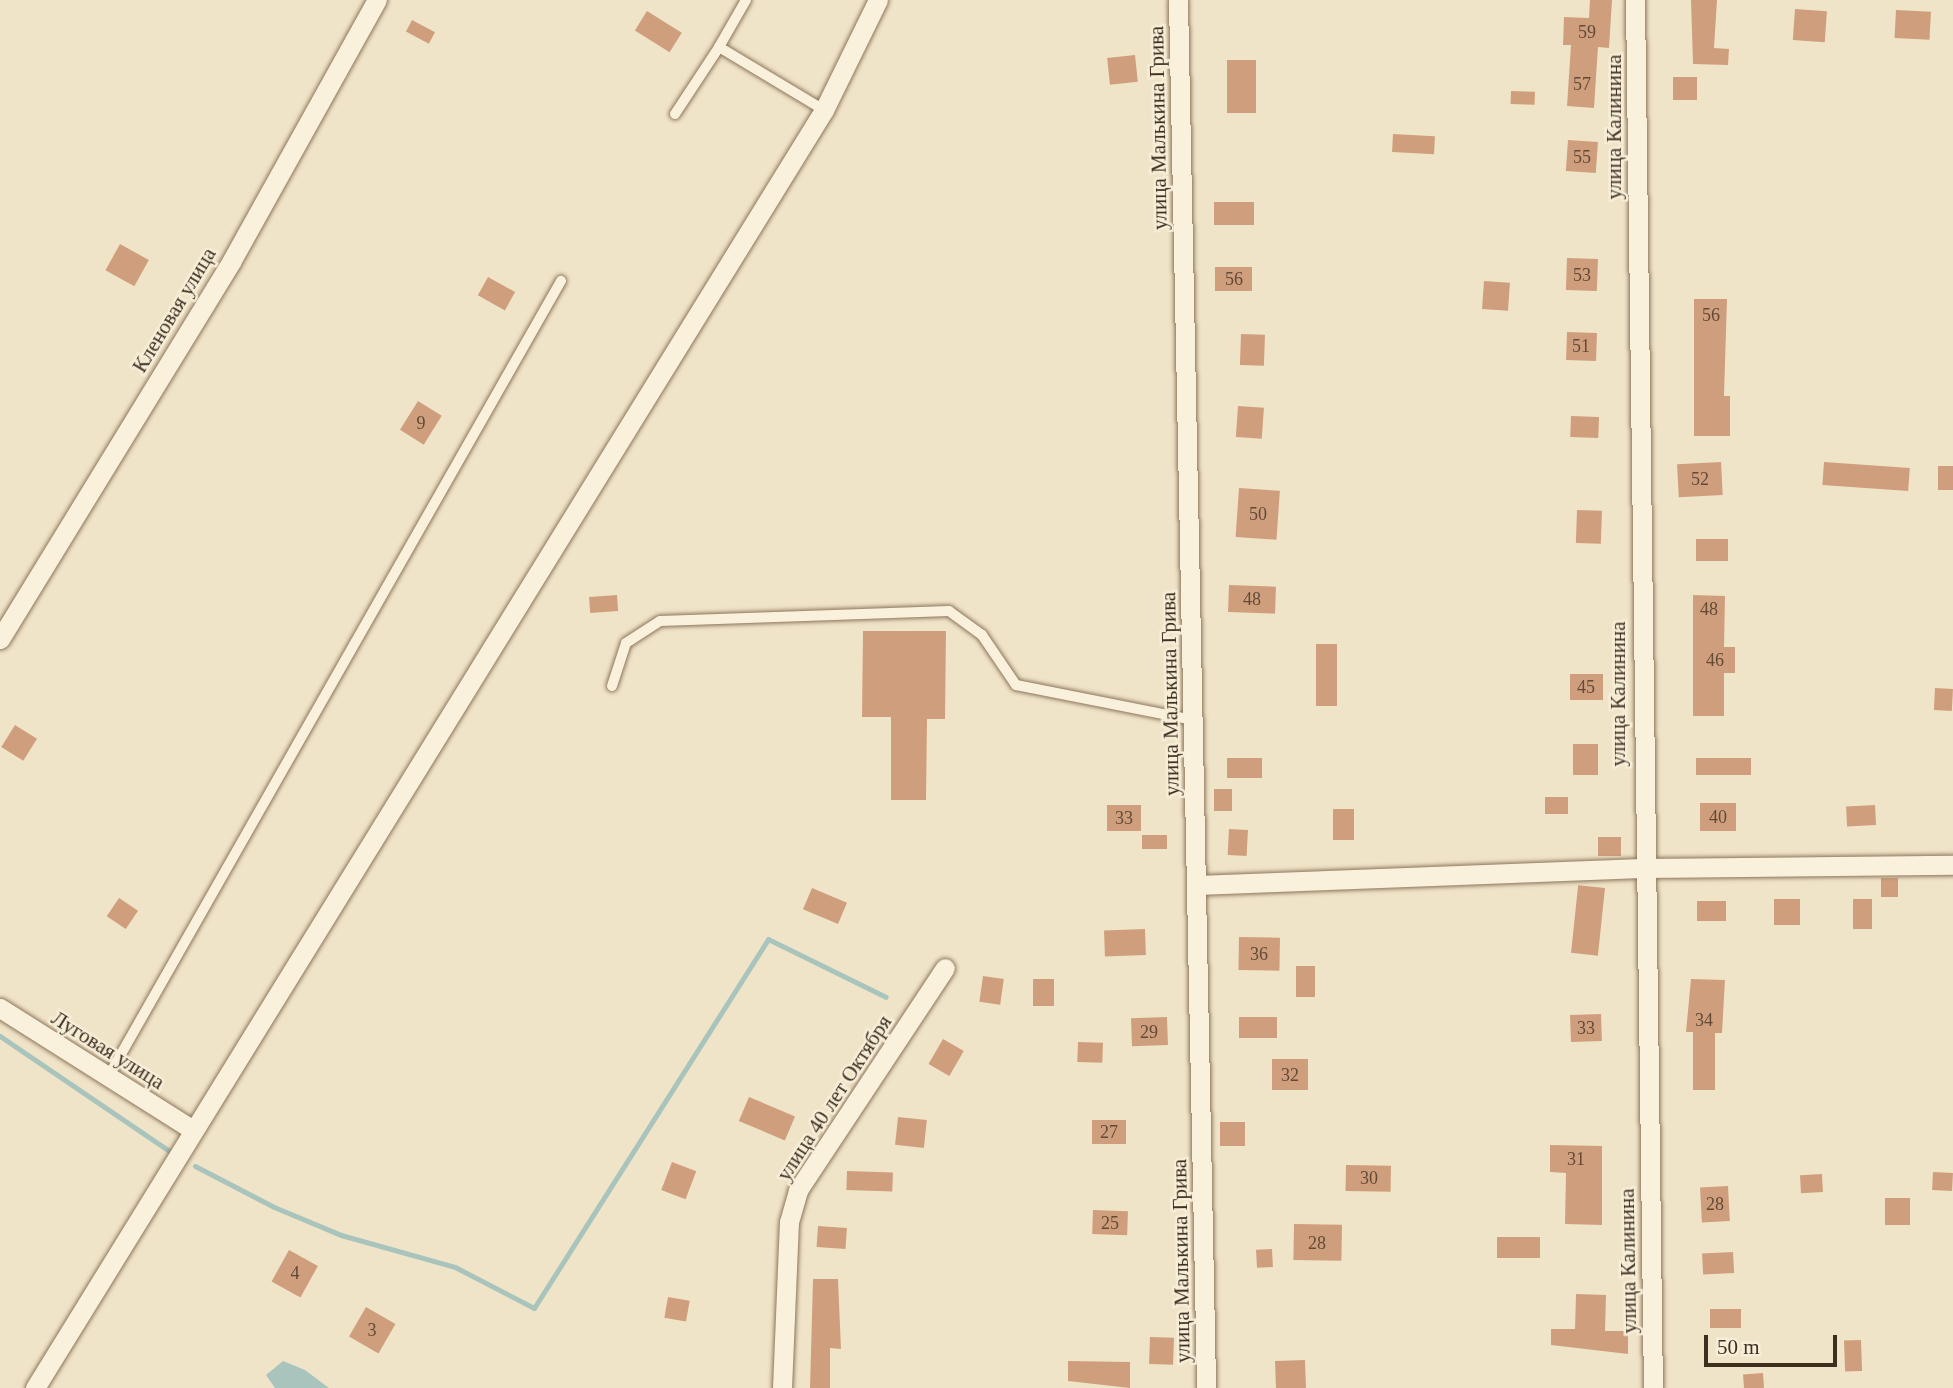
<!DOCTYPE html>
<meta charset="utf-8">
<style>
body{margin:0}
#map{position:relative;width:1953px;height:1388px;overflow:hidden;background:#f0e4c8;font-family:Georgia,serif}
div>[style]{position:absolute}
.water>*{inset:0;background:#a9c4bc}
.stream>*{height:5px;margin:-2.5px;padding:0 2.5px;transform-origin:2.5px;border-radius:2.5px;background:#a9c4bc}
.building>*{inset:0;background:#cf9f7d;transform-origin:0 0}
.roads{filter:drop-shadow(0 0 2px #8d765c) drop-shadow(0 0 2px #8d765c)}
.lane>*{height:10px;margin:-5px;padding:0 5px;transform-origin:5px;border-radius:5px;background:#faf1dc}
.street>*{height:19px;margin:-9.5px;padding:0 9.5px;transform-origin:9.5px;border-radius:9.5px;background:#faf1dc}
span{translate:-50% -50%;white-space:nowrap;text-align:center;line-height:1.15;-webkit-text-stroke:5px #f7eed8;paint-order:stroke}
.number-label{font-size:18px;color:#624a37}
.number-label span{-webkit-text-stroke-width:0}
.street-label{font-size:21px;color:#3d2e20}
.scale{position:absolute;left:1704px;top:1335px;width:133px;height:32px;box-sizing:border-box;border:4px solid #3d2e20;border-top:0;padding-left:9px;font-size:21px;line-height:24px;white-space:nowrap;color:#3d2e20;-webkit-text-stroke:5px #f7eed8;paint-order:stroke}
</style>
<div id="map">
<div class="water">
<div style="clip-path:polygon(283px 1361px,305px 1370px,329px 1388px,275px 1388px,266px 1375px)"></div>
</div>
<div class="stream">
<div style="left:0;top:1036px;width:204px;rotate:34.2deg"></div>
<div style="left:195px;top:1166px;width:89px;rotate:27.4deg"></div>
<div style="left:274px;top:1207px;width:73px;rotate:22.7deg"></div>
<div style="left:341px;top:1235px;width:118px;rotate:15.7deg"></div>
<div style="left:455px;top:1267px;width:89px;rotate:27.4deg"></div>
<div style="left:534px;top:1308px;width:437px;rotate:-57.6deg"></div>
<div style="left:768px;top:939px;width:131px;rotate:26.2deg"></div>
</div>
<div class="building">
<div style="clip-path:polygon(1590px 0,1612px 0,1609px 48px,1598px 47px,1594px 108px,1567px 106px,1571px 45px,1563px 45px,1564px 17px,1589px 18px)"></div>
<div style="clip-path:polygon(1691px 0,1717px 0,1714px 48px,1729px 49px,1728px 65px,1693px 64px)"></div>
<div style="left:1795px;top:9px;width:32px;height:31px;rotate:4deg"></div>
<div style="left:1896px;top:10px;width:35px;height:28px;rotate:3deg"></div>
<div style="left:647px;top:11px;width:41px;height:23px;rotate:32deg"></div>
<div style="left:412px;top:20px;width:26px;height:13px;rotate:28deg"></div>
<div style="left:1135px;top:55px;width:27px;height:28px;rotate:84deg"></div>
<div style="left:1227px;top:60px;width:29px;height:53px"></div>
<div style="left:1673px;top:77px;width:24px;height:23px"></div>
<div style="left:1511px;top:91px;width:24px;height:13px;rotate:2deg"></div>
<div style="left:1393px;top:134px;width:42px;height:18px;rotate:3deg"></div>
<div style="left:1568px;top:140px;width:30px;height:31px;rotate:4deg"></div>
<div style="left:1254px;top:202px;width:23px;height:40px;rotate:90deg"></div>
<div style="left:120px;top:244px;width:33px;height:30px;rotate:29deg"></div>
<div style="left:1567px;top:258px;width:31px;height:32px;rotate:2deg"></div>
<div style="left:1215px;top:267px;width:37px;height:24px"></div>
<div style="left:488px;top:277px;width:31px;height:21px;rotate:29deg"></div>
<div style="left:1484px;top:281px;width:26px;height:28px;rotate:4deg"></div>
<div style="clip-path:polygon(1694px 299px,1727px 299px,1724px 396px,1730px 396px,1730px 436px,1694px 436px)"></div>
<div style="left:1567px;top:332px;width:30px;height:28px;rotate:2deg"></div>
<div style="left:1241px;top:334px;width:24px;height:31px;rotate:2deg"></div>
<div style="left:418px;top:401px;width:28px;height:34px;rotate:32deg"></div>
<div style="left:1238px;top:406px;width:26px;height:31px;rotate:4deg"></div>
<div style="left:1571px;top:416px;width:28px;height:21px;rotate:2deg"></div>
<div style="left:1721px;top:462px;width:33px;height:44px;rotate:87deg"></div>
<div style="left:1824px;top:462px;width:86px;height:23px;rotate:4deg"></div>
<div style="left:1953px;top:466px;width:24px;height:15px;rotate:90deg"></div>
<div style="left:1239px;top:488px;width:41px;height:49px;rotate:4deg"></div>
<div style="left:1577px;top:510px;width:25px;height:33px;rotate:2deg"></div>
<div style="left:1696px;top:539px;width:32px;height:22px"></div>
<div style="left:1229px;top:585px;width:47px;height:27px;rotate:2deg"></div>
<div style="left:617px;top:595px;width:16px;height:28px;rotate:86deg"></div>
<div style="clip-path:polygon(1693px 595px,1725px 596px,1724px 647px,1735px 647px,1735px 673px,1724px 673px,1724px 716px,1693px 716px)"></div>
<div style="clip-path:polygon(863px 631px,946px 631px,945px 719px,927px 719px,926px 800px,891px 800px,891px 717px,862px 717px)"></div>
<div style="left:1316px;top:644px;width:21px;height:62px"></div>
<div style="left:1570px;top:674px;width:33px;height:26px"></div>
<div style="left:1935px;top:688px;width:18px;height:22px;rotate:3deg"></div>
<div style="left:15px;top:725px;width:26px;height:26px;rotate:32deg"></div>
<div style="left:1573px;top:744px;width:25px;height:31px"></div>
<div style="left:1227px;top:758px;width:35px;height:20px"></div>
<div style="left:1751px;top:758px;width:17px;height:55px;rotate:90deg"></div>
<div style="left:1214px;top:789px;width:18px;height:22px"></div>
<div style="left:1545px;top:797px;width:23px;height:17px"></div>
<div style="left:1700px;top:803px;width:36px;height:28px"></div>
<div style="left:1107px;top:805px;width:34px;height:26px"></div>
<div style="left:1875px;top:805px;width:20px;height:29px;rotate:87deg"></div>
<div style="left:1333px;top:809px;width:21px;height:31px"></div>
<div style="left:1229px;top:829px;width:19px;height:26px;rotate:3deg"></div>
<div style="left:1142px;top:835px;width:25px;height:14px"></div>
<div style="left:1598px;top:837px;width:23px;height:19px"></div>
<div style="left:1881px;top:878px;width:17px;height:19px"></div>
<div style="left:812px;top:888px;width:38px;height:23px;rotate:23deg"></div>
<div style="left:1605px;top:888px;width:68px;height:27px;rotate:96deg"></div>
<div style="left:119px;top:898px;width:23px;height:22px;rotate:34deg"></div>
<div style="left:1774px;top:899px;width:26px;height:26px"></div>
<div style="left:1853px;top:899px;width:19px;height:30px"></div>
<div style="left:1726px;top:901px;width:20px;height:29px;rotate:90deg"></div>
<div style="left:1145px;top:929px;width:26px;height:41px;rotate:88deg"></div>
<div style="left:1239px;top:937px;width:41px;height:33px;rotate:1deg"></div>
<div style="left:1296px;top:966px;width:19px;height:31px"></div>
<div style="left:983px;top:976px;width:21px;height:26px;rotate:8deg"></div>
<div style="left:1033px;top:979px;width:21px;height:27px"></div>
<div style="clip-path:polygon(1691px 979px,1725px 980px,1722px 1033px,1715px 1033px,1715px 1090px,1693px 1090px,1693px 1032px,1686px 1032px)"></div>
<div style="left:1601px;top:1014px;width:27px;height:31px;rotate:88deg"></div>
<div style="left:1167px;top:1017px;width:28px;height:36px;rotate:88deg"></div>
<div style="left:1239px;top:1017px;width:38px;height:21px"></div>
<div style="left:943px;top:1039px;width:24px;height:29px;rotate:30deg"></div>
<div style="left:1078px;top:1042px;width:25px;height:20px;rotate:2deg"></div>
<div style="left:1272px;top:1059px;width:36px;height:31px"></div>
<div style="left:749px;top:1097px;width:50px;height:26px;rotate:23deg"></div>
<div style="left:898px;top:1117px;width:29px;height:28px;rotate:6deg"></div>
<div style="left:1092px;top:1120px;width:34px;height:24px"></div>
<div style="left:1220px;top:1122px;width:25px;height:24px"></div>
<div style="clip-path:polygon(1550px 1145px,1602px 1146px,1602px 1225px,1565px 1224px,1566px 1173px,1550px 1172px)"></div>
<div style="left:672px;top:1162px;width:26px;height:30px;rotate:21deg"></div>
<div style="left:1346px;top:1165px;width:45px;height:26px;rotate:1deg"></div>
<div style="left:847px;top:1171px;width:46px;height:19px;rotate:2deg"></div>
<div style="left:1933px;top:1172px;width:20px;height:18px;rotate:3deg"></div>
<div style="left:1822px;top:1174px;width:18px;height:22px;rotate:87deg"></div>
<div style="left:1728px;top:1186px;width:35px;height:28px;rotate:87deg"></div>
<div style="left:1885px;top:1198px;width:25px;height:27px"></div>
<div style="left:1093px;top:1210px;width:35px;height:24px;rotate:2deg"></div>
<div style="left:1294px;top:1224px;width:48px;height:36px;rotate:1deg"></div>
<div style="left:818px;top:1226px;width:29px;height:21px;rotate:4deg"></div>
<div style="left:1497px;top:1237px;width:43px;height:21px"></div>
<div style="left:1272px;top:1249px;width:18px;height:16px;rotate:87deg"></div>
<div style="left:289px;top:1250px;width:33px;height:36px;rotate:29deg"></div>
<div style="left:1733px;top:1252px;width:21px;height:31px;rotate:87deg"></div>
<div style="clip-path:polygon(813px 1279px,838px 1279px,841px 1349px,830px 1348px,830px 1388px,810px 1388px)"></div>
<div style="clip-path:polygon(1576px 1294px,1606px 1295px,1605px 1331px,1628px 1331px,1628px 1354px,1551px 1345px,1551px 1329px,1575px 1329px)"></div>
<div style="left:668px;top:1297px;width:22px;height:21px;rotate:10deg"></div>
<div style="left:366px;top:1307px;width:34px;height:34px;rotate:30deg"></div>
<div style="left:1741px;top:1309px;width:19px;height:31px;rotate:90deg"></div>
<div style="left:1150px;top:1337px;width:24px;height:27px;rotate:2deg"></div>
<div style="left:1861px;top:1340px;width:31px;height:17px;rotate:88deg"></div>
<div style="left:1305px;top:1360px;width:28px;height:30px;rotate:88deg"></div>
<div style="clip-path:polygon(1068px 1361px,1130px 1362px,1130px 1388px,1068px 1381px)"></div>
<div style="left:1763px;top:1373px;width:15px;height:20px;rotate:86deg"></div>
</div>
<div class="roads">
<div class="lane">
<div style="left:746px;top:0;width:54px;rotate:119.9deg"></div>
<div style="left:719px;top:47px;width:122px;rotate:31deg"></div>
<div style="left:675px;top:114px;width:80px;rotate:-56.7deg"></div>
<div style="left:612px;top:686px;width:45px;rotate:-72deg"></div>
<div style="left:626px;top:643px;width:40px;rotate:-32.9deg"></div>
<div style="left:660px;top:621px;width:289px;rotate:-2deg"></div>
<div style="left:949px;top:611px;width:41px;rotate:36deg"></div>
<div style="left:982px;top:635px;width:60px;rotate:55.8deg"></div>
<div style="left:1016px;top:685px;width:180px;rotate:11.2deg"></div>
<div style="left:108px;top:1077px;width:916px;rotate:-60.36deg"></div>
</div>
<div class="street">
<div style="left:1178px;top:0;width:1388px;rotate:88.84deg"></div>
<div style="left:1635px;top:0;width:1388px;rotate:89.26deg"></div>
<div style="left:0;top:639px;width:444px;rotate:-58.5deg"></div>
<div style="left:232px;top:260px;width:298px;rotate:-60.9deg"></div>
<div style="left:1197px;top:885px;width:445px;rotate:-2.2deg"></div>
<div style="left:1642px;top:868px;width:311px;rotate:-0.6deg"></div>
<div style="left:0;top:1008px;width:228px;rotate:32.3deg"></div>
<div style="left:35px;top:1388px;width:1502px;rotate:-58.31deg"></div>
<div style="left:824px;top:110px;width:123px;rotate:-63.9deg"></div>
<div style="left:782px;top:1388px;width:166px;rotate:-87.6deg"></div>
<div style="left:789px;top:1222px;width:33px;rotate:-74deg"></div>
<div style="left:798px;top:1190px;width:266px;rotate:-56.5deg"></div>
</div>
</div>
<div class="number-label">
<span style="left:1587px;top:32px">59</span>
<span style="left:1582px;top:84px">57</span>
<span style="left:1582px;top:157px">55</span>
<span style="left:1582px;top:275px">53</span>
<span style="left:1234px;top:279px">56</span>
<span style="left:1711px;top:315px">56</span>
<span style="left:1581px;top:346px">51</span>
<span style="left:421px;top:423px">9</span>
<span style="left:1700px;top:479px">52</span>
<span style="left:1258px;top:514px">50</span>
<span style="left:1252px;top:599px">48</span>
<span style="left:1709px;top:609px">48</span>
<span style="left:1715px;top:660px">46</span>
<span style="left:1586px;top:687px">45</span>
<span style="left:1718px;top:817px">40</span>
<span style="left:1124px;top:818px">33</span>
<span style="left:1259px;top:954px">36</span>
<span style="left:1704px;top:1020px">34</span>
<span style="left:1586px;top:1028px">33</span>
<span style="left:1149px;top:1032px">29</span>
<span style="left:1290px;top:1075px">32</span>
<span style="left:1109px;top:1132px">27</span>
<span style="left:1576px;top:1159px">31</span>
<span style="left:1369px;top:1178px">30</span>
<span style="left:1715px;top:1204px">28</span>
<span style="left:1110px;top:1223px">25</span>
<span style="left:1317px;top:1243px">28</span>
<span style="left:295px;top:1273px">4</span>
<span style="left:372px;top:1330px">3</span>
</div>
<div class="street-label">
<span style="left:1614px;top:127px;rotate:-90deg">улица Калинина</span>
<span style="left:1158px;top:128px;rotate:-91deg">улица Малькина Грива</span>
<span style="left:174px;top:310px;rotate:-59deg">Кленовая улица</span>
<span style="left:1170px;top:694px;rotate:-91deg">улица Малькина Грива</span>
<span style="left:1618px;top:694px;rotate:-90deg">улица Калинина</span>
<span style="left:108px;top:1050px;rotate:32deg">Луговая улица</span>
<span style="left:834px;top:1098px;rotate:-57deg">улица 40 лет Октября</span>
<span style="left:1181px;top:1261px;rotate:-91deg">улица Малькина Грива</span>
<span style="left:1628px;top:1261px;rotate:-91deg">улица Калинина</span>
</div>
<div class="scale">50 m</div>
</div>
